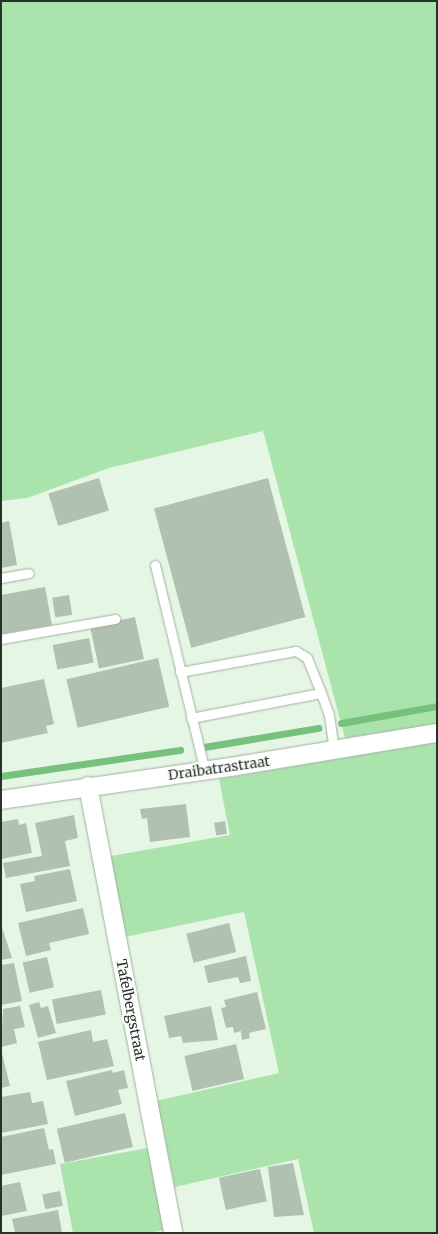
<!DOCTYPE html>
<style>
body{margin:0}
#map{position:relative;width:438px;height:1234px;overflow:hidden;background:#e5f6e5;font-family:Merriweather,serif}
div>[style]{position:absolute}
.green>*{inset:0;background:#abe3ad}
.stream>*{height:7px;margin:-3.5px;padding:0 3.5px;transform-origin:3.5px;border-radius:3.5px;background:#76c17b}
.building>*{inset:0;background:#b1c1b1;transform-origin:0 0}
.roads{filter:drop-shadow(0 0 1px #a0b1a1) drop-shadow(0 0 1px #a0b1a1)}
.service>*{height:9px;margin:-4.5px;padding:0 4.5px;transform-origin:4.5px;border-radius:4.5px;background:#fff}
.minor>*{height:18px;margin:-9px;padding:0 9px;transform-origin:9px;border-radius:9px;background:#fff}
span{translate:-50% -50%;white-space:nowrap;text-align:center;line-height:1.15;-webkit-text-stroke:5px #fbfffb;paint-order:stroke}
.street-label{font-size:14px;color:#2a312a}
.frame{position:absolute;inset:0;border:2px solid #2a312a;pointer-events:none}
</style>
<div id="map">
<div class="green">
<div style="clip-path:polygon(1px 1px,437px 1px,437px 724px,345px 738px,263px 431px,109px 468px,27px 498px,1px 501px)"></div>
<div style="clip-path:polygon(437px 742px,437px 1233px,314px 1233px,298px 1159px,175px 1187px,156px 1101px,279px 1073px,244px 912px,125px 937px,111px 856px,230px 835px,219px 779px)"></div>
<div style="clip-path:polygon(148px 1148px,164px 1230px,148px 1233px,73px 1233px,60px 1164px)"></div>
</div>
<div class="stream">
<div style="left:341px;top:723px;width:97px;rotate:-10deg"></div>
<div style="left:204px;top:747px;width:116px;rotate:-9.5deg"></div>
<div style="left:1px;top:776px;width:181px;rotate:-8.3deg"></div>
</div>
<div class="building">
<div style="left:99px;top:478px;width:34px;height:53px;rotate:73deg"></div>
<div style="left:268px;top:478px;width:144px;height:118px;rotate:75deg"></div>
<div style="clip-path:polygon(9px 521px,17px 565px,1px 568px,1px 523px)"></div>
<div style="clip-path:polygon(45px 587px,52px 625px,1px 634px,1px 595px)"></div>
<div style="left:69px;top:595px;width:20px;height:17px;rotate:81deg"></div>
<div style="left:135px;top:617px;width:43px;height:46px;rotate:78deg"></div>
<div style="left:89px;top:638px;width:25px;height:37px;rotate:79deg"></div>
<div style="left:158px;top:658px;width:50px;height:94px;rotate:77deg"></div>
<div style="clip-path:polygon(44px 679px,54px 724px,46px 726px,48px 733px,1px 743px,1px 688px)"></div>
<div style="clip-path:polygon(186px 804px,190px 837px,150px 842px,147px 818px,142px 819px,140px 809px)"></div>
<div style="clip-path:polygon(74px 815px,78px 838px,65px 841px,70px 866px,6px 878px,3px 863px,42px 856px,35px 823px)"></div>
<div style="clip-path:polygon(18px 819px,19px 825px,26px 823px,32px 853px,1px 859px,1px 822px)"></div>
<div style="left:225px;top:821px;width:13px;height:11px;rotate:81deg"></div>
<div style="clip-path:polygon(70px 869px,77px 901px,26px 912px,20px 884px,35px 881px,34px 876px)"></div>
<div style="clip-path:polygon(83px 908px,89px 934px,49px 943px,51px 950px,26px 956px,18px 923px)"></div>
<div style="left:229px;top:923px;width:30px;height:44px;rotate:76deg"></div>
<div style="clip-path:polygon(1px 924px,12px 958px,1px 960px)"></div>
<div style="clip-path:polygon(246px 956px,251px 981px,240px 983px,238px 977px,208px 983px,204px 966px)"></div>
<div style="left:47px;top:957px;width:31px;height:25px;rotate:77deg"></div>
<div style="clip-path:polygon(14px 963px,22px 1001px,1px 1005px,1px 965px)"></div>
<div style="left:101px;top:990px;width:25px;height:50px;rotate:79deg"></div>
<div style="clip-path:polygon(257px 992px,266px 1029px,249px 1033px,250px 1038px,242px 1040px,241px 1031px,234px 1033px,233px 1027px,226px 1028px,221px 1008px,226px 1007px,224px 1000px)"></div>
<div style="clip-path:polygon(39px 1002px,41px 1008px,48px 1006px,56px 1033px,38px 1038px,29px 1005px)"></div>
<div style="clip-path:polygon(20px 1006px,25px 1027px,14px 1029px,17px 1043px,1px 1047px,3px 1009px)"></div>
<div style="clip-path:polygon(211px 1006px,218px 1040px,183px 1043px,181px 1036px,169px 1038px,164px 1016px)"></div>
<div style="clip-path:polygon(91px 1030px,93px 1042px,107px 1039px,114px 1066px,47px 1080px,38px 1042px)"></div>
<div style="left:236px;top:1044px;width:36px;height:53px;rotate:77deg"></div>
<div style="clip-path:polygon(1px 1049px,10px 1086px,1px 1088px)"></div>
<div style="clip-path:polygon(112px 1070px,113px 1073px,124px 1070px,128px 1088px,118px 1090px,122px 1104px,75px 1116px,66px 1081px)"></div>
<div style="clip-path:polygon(30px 1092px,32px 1103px,43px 1101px,48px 1124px,1px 1133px,1px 1097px)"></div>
<div style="left:125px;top:1113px;width:35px;height:70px;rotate:77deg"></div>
<div style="clip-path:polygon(44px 1128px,49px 1150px,53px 1149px,56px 1164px,1px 1175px,1px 1137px)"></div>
<div style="clip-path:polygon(293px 1163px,304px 1215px,274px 1217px,268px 1167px)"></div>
<div style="left:260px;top:1169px;width:33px;height:42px;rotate:78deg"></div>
<div style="clip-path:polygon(20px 1182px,27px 1211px,1px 1216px,1px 1186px)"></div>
<div style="left:60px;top:1191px;width:15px;height:18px;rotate:79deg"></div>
<div style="clip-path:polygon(58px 1210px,62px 1233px,15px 1233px,12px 1219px)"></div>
</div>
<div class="roads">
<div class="service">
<div style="left:155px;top:565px;width:212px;rotate:76.4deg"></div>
<div style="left:1px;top:578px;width:28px;rotate:-10deg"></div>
<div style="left:1px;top:639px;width:116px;rotate:-10deg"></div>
<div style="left:180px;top:672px;width:118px;rotate:-10.3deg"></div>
<div style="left:296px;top:651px;width:13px;rotate:32deg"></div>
<div style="left:307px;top:658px;width:38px;rotate:68deg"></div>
<div style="left:321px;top:693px;width:23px;rotate:70deg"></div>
<div style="left:329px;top:715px;width:35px;rotate:82deg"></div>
<div style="left:191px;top:718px;width:132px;rotate:-10.9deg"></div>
</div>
<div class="minor">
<div style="left:88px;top:786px;width:455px;rotate:79.2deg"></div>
<div style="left:1px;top:800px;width:232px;rotate:-8.2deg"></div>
<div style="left:231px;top:767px;width:209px;rotate:-9.4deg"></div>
</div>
</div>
<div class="street-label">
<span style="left:219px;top:768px;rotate:-8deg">Draibatrastraat</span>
<span style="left:131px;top:1010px;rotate:79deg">Tafelbergstraat</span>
</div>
<div class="frame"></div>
</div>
